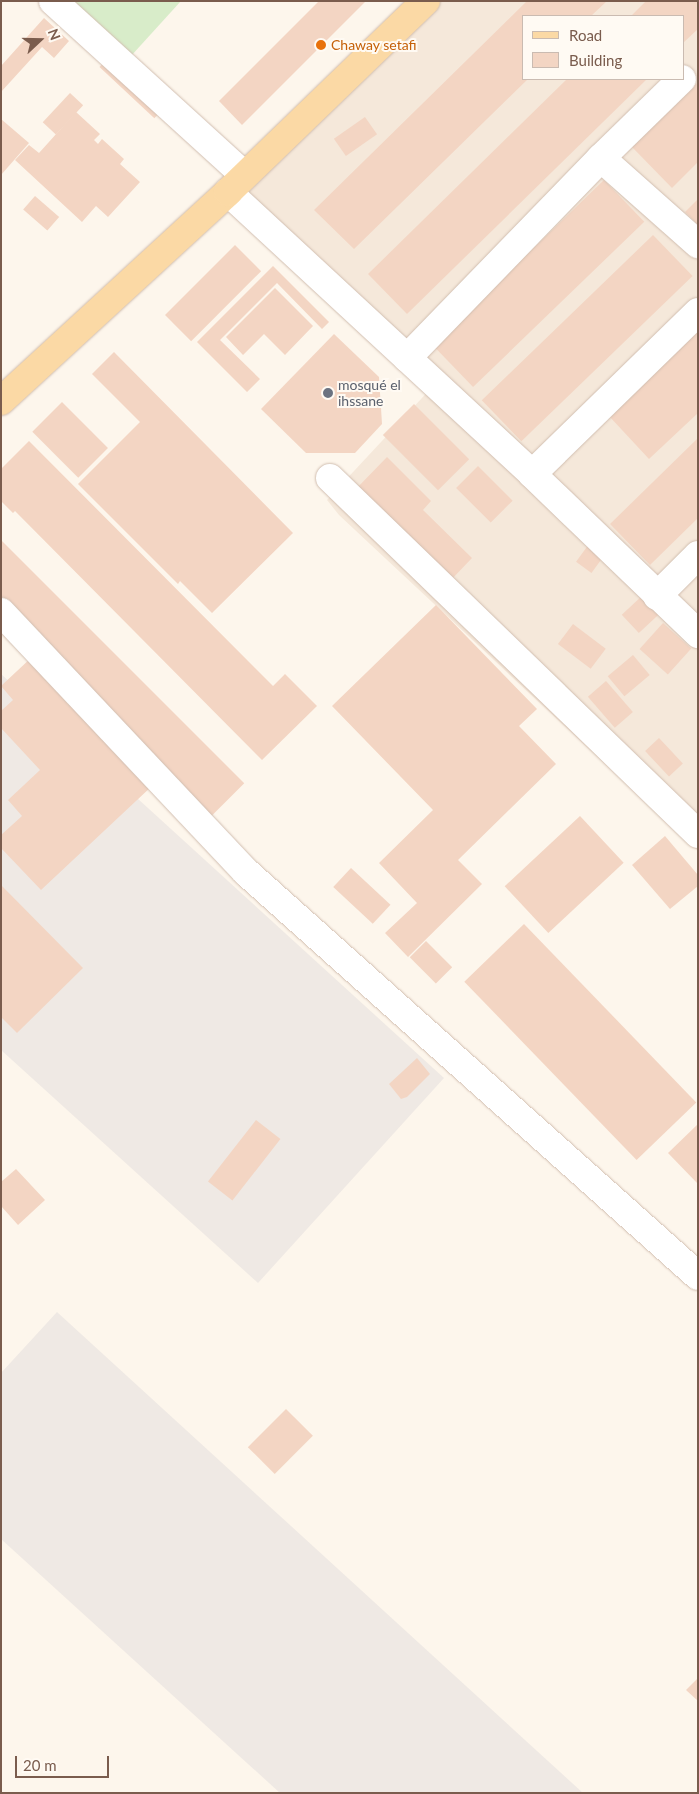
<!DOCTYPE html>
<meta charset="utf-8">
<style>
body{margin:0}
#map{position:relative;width:699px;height:1794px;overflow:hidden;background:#fdf6ec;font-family:Lato,sans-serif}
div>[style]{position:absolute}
.residential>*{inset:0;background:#f5e8da}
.industrial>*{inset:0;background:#efe9e4}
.green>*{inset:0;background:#d8ecc9}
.building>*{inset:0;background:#f3d5c3;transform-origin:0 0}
.roads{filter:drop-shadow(0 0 1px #d1beb0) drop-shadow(0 0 1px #d1beb0)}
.minor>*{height:28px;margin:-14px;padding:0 14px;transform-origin:14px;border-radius:14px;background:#fff}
.major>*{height:28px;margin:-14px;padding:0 14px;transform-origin:14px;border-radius:14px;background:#fbd9a5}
.dots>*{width:14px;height:14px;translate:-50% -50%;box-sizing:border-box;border:2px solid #fffaf3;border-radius:50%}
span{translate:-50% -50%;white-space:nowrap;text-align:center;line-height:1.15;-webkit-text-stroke:4px #fffaf3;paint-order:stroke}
.food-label{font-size:14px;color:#c56008}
.left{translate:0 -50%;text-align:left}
.worship-label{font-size:14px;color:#5b616d}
.frame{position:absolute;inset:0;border:2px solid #7a5c4d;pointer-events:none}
.legend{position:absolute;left:522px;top:15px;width:162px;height:65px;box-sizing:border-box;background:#fffaf3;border:1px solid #cabbb1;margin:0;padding:6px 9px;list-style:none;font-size:15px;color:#7a5c4d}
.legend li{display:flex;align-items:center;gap:10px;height:25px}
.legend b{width:25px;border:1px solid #cabbb1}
.north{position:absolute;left:15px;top:15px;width:50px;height:50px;-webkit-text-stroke:4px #fffaf3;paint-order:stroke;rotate:69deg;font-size:14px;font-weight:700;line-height:20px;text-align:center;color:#7a5c4d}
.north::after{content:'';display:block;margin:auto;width:18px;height:22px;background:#7a5c4d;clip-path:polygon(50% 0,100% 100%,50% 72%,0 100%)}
.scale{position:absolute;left:15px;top:1756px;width:94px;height:22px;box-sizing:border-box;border:2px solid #7a5c4d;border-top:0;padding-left:6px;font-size:15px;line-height:18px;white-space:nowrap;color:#7a5c4d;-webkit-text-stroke:4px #fffaf3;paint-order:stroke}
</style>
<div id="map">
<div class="residential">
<div style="clip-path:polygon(evenodd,426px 1px,698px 1px,698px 851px,339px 515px,327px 500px,435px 384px,228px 192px,426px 1px,523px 16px,683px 16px,683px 79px,523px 79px,523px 16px)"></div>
</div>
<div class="industrial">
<div style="clip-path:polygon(1px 674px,444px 1078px,258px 1283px,1px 1050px)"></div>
<div style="clip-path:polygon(57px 1312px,583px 1793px,280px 1793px,1px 1539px,1px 1373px)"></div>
</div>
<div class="green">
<div style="clip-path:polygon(71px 1px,181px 1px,131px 56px)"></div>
</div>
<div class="building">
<div style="clip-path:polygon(319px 1px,366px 1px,242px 125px,219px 101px)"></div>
<div style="clip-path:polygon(527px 1px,607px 1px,591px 16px,523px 16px,523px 79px,528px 79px,354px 249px,314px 210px)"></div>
<div style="clip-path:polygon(646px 1px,698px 1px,698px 29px,683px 43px,683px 16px,631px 16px)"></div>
<div style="clip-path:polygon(44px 18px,69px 41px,54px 58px,42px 47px,1px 92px,1px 66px)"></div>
<div style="left:107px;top:59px;width:75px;height:11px;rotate:43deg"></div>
<div style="clip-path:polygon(567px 79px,647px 79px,407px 314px,368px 274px)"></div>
<div style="clip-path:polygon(698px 82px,698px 162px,672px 188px,632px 147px)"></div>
<div style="left:70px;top:93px;width:18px;height:40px;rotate:43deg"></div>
<div style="clip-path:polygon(76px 112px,100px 134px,94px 140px,98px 144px,102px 139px,124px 159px,120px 164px,140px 182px,108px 217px,96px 206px,82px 222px,15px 160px,29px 145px,39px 153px)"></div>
<div style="left:365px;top:117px;width:21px;height:38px;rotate:55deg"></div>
<div style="clip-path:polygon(1px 119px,29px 143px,1px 175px)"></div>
<div style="left:604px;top:180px;width:58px;height:238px;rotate:46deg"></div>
<div style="left:35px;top:196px;width:32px;height:18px;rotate:41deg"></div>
<div style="clip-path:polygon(698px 199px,698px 225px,685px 212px)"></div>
<div style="left:653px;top:235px;width:57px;height:238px;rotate:46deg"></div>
<div style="left:235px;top:245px;width:37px;height:99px;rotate:45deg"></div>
<div style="clip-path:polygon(273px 266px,329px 322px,322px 329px,277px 283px,220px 340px,260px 379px,247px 392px,197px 342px)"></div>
<div style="clip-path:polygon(275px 288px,313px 326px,285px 355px,264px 334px,243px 355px,226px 337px)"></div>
<div style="clip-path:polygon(698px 332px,698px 413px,649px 459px,609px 416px)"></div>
<div style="clip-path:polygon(334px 334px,379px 377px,382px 424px,355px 453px,306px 453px,261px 409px)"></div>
<div style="clip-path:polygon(114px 352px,293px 533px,212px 613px,180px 581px,178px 584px,78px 484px,140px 422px,92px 374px)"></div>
<div style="left:62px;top:402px;width:65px;height:42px;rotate:45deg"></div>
<div style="left:414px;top:404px;width:78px;height:44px;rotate:45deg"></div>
<div style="clip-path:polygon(698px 438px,698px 518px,650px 565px,610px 524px)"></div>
<div style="clip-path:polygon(29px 441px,273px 686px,285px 674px,317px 706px,262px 760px,15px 511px,13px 513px,1px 501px,1px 469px)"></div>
<div style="clip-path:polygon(387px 457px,431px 501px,423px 510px,472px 558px,450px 581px,354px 491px)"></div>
<div style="left:478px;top:466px;width:49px;height:31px;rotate:45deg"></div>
<div style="left:1px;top:540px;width:344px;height:63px;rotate:45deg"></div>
<div style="left:589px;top:544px;width:19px;height:22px;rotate:36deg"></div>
<div style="left:643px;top:595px;width:25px;height:29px;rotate:47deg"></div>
<div style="clip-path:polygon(436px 605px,537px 709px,519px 726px,556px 764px,458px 860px,482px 884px,408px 957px,385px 933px,417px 903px,379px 863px,433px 810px,332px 706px)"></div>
<div style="left:663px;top:623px;width:38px;height:35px;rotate:42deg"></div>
<div style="left:573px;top:624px;width:41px;height:25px;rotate:37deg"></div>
<div style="left:633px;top:655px;width:26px;height:33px;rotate:50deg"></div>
<div style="clip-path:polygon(32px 657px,152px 786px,41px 890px,1px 848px,1px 835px,22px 816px,8px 800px,40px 770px,1px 728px,1px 711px,13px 700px,1px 686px)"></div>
<div style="left:606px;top:681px;width:41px;height:24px;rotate:49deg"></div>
<div style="left:659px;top:738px;width:35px;height:19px;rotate:47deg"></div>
<div style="left:580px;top:816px;width:64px;height:103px;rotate:47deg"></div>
<div style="clip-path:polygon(665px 836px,698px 875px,698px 886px,670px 909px,632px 865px)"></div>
<div style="left:351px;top:868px;width:54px;height:26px;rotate:43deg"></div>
<div style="clip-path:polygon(1px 885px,83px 968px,17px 1033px,1px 1017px)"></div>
<div style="left:524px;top:924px;width:248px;height:83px;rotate:46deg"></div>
<div style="left:426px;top:941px;width:37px;height:23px;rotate:45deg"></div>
<div style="clip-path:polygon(417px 1058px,430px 1074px,407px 1097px,401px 1099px,389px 1084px)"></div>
<div style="left:256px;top:1120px;width:31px;height:78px;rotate:38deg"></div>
<div style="clip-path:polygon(698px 1124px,698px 1184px,668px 1153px)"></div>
<div style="clip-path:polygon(16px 1169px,45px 1200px,18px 1225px,1px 1206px,1px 1182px)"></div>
<div style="left:286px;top:1409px;width:38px;height:54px;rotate:45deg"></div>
<div style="clip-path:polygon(698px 1678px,698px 1701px,686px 1690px)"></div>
</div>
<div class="roads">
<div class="minor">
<div style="left:53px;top:1px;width:258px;rotate:42.3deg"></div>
<div style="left:601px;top:158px;width:130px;rotate:41.6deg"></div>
<div style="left:228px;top:192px;width:415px;rotate:42.8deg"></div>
<div style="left:532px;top:474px;width:231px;rotate:43.9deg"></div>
<div style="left:407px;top:358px;width:279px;rotate:-45.9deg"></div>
<div style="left:601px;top:158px;width:113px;rotate:-44.3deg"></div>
<div style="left:532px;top:474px;width:232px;rotate:-44.3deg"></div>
<div style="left:330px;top:478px;width:512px;rotate:44.05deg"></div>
<div style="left:657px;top:596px;width:58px;rotate:-45deg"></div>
<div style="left:1px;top:612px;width:357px;rotate:46.7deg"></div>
<div style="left:246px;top:872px;width:606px;rotate:41.79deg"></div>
</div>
<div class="major">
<div style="left:1px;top:401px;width:309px;rotate:-42.6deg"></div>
<div style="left:228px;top:192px;width:275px;rotate:-44deg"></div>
</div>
</div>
<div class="dots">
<div style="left:321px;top:45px;background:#e8710a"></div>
<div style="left:328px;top:393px;background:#6b7280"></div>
</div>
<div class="food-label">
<span class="left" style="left:331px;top:45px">Chaway setafi</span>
</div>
<div class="worship-label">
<span class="left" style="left:338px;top:393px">mosqué el<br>ihssane</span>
</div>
<div class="frame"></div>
<ul class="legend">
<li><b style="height:6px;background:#fbd9a5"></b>Road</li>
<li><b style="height:14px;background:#f3d5c3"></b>Building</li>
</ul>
<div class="north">N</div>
<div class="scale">20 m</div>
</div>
